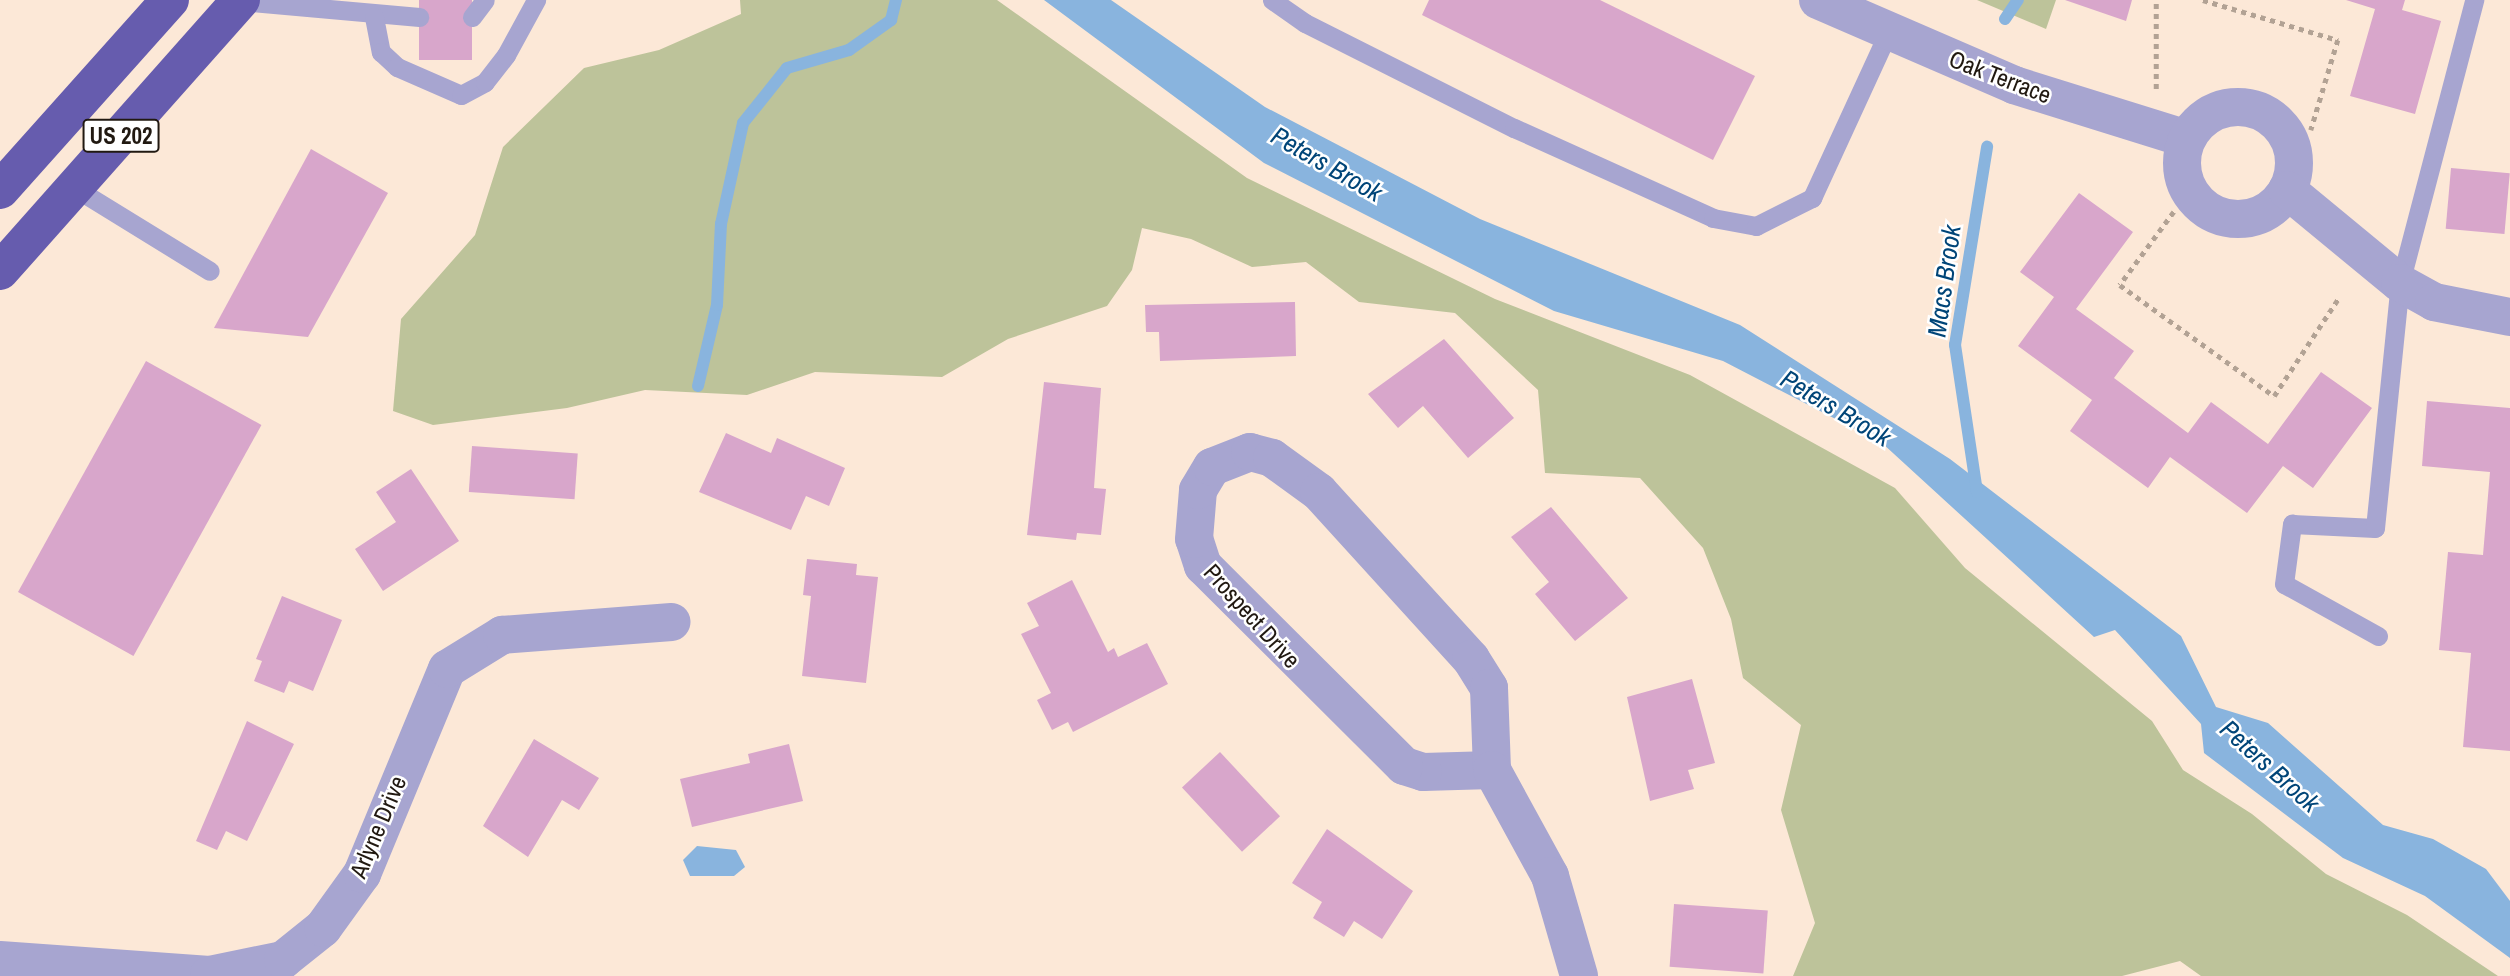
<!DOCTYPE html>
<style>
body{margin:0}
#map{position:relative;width:2510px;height:976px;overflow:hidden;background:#fce8d7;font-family:"Archivo Narrow",sans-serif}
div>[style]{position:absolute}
.green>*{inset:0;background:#bdc39a}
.water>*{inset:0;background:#89b4de}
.stream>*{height:12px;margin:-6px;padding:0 6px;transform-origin:6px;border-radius:6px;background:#89b4de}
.building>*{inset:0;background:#d8a6cb;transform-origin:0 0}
.path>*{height:4.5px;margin-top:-2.25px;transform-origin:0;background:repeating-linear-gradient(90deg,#b2a294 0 5px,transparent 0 10px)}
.service>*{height:19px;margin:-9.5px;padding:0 9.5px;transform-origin:9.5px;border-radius:9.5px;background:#a7a5d0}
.minor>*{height:38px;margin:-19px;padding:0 19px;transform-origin:19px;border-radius:19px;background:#a7a5d0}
.minor>.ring{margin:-19px;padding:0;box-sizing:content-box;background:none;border:38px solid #a7a5d0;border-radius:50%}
.trunk>*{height:38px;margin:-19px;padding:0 19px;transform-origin:19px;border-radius:19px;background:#665cae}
span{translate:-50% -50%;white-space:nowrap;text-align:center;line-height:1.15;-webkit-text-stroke:5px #fff;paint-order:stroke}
.shield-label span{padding:2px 5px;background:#fff;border:2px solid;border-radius:5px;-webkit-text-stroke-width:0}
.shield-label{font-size:23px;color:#211911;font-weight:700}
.street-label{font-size:24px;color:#211911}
.water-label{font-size:26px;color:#004578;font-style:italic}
</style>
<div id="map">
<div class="green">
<div style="clip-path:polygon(740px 0,997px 0,1247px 178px,1495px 299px,1690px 375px,1895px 488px,1965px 568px,2152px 721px,2183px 770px,2252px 814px,2326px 874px,2407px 915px,2498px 976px,2201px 976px,2180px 961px,2122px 976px,1793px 976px,1815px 923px,1781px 810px,1801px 725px,1743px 678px,1731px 619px,1703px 548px,1640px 478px,1545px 473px,1538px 390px,1455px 313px,1359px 302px,1306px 262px,1252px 267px,1191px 239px,1142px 228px,1132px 270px,1107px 306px,1008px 339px,942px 377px,815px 372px,747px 395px,645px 390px,567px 408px,433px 425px,393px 411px,401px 319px,475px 235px,503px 147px,584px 68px,659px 50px,741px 14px)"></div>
<div style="clip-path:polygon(1977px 0,2056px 0,2046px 29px)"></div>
</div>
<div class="water">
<div style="clip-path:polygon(1044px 0,1111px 0,1265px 107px,1480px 219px,1740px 325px,1950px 459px,2181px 636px,2216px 707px,2268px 723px,2383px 825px,2433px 839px,2486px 869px,2510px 901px,2510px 958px,2425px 896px,2343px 858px,2204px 753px,2201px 724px,2115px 630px,2094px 637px,1882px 443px,1723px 361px,1554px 311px,1264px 163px)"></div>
<div style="clip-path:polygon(697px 846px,736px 850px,745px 867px,734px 876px,690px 876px,683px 860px)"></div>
</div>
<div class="stream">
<div style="left:2005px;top:19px;width:23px;rotate:-56deg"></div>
<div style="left:698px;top:386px;width:83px;rotate:-76.8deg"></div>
<div style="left:717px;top:305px;width:81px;rotate:-87.2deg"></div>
<div style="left:721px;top:224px;width:103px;rotate:-77.7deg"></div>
<div style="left:743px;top:123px;width:70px;rotate:-51.3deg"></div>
<div style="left:787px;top:68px;width:65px;rotate:-16.2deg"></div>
<div style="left:849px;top:50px;width:52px;rotate:-35.5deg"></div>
<div style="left:891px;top:20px;width:21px;rotate:-76deg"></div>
<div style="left:1977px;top:492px;width:149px;rotate:-98.5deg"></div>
<div style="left:1955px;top:345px;width:201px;rotate:-80.8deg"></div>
</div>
<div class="building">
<div style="left:419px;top:0;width:53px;height:60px"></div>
<div style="clip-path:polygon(1429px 0,1600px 0,1755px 76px,1713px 160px,1422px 15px)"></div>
<div style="clip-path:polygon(2065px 0,2132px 0,2126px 21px)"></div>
<div style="clip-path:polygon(2346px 0,2405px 0,2402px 10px,2441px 21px,2415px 114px,2350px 96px,2375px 9px)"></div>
<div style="clip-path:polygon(311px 149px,388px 193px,308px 337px,214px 328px)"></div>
<div style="left:2451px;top:168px;width:59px;height:61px;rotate:5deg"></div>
<div style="clip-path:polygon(2079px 193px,2133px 232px,2076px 309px,2134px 351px,2114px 378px,2188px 433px,2211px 402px,2268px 444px,2321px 372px,2372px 408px,2313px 488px,2283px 466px,2247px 513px,2170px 457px,2148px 488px,2070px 431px,2092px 400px,2018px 346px,2054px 297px,2020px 272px)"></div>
<div style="clip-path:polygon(1295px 302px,1296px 356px,1160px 361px,1159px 332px,1146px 332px,1145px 305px)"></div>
<div style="clip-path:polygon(1444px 339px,1514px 418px,1468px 458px,1423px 406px,1398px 428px,1368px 394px)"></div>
<div style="left:146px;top:361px;width:132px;height:264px;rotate:29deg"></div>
<div style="clip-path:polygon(1044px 382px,1101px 388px,1094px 488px,1106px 489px,1101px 535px,1077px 533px,1076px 540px,1027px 535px)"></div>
<div style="clip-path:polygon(2427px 401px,2510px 408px,2510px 751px,2463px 747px,2471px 653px,2439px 650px,2448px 552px,2483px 555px,2490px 472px,2422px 466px)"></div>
<div style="clip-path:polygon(726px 433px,771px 453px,777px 438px,845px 468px,829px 506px,806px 496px,791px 530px,699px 492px)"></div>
<div style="left:472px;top:446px;width:106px;height:46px;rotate:4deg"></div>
<div style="clip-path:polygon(411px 469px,459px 541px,383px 591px,355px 549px,396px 522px,376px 492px)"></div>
<div style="clip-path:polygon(1551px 507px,1628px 598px,1575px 641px,1535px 594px,1549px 582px,1511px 537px)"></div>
<div style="clip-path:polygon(807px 559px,857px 564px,856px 575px,878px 577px,866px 683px,802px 676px,811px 596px,803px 595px)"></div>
<div style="clip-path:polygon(1072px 580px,1108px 652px,1114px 648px,1118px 657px,1147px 643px,1168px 684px,1073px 732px,1068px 722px,1052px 730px,1037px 700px,1051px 693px,1021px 634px,1039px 626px,1027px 603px)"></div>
<div style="clip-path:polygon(282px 596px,342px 620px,313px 691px,289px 681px,284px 693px,254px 681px,262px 661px,256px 659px)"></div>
<div style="clip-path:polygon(1692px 679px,1715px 763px,1688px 770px,1694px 789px,1650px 801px,1627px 697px)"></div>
<div style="clip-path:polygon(247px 721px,294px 744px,247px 841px,226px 831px,217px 850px,196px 841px)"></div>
<div style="clip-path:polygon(534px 739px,599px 778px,579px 810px,562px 800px,528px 857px,483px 826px)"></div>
<div style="clip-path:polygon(789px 744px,803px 801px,692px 827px,680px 779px,750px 763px,748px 754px)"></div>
<div style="left:1220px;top:752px;width:88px;height:52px;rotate:47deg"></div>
<div style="clip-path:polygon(1327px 829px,1413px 891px,1382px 939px,1354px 921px,1344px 937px,1313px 918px,1322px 902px,1292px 883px)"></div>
<div style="left:1674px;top:904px;width:94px;height:63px;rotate:4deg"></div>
</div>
<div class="path">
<div style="left:2203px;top:0;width:141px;rotate:16.5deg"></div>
<div style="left:2338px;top:40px;width:94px;rotate:106.7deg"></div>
<div style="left:2156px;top:89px;width:89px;rotate:-90deg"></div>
<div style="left:2174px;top:212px;width:91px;rotate:126.5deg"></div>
<div style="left:2120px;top:285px;width:190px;rotate:35.8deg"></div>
<div style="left:2274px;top:396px;width:116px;rotate:-56.6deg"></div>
</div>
<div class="service">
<div style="left:1272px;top:0;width:40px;rotate:34.9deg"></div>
<div style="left:1305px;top:23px;width:234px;rotate:26.7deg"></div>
<div style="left:1514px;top:128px;width:218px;rotate:24.3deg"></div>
<div style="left:1713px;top:218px;width:44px;rotate:10.5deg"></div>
<div style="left:1756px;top:226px;width:63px;rotate:-26.6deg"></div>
<div style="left:1812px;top:198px;width:182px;rotate:-65.3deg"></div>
<div style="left:240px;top:1px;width:180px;rotate:5.1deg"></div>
<div style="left:374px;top:17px;width:36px;rotate:79deg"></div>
<div style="left:381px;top:52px;width:22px;rotate:43deg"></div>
<div style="left:397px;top:67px;width:70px;rotate:23.6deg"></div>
<div style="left:461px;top:95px;width:27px;rotate:-28deg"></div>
<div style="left:485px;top:82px;width:34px;rotate:-52deg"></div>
<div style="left:506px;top:55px;width:63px;rotate:-61.4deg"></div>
<div style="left:472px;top:17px;width:21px;rotate:-53deg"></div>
<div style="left:75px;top:188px;width:158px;rotate:31.6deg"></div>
<div style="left:2378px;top:636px;width:107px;rotate:-151deg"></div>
<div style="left:2284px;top:584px;width:61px;rotate:-82.4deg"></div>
<div style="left:2292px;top:524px;width:83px;rotate:2.8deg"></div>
<div style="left:2375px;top:528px;width:246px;rotate:-84.2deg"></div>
<div style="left:2400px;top:283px;width:293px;rotate:-75.3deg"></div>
</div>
<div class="minor">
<div style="left:1818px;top:0;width:214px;rotate:23.4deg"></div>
<div style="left:2014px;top:85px;width:181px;rotate:17.3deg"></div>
<div class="ring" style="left:2182px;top:107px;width:74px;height:74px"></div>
<div style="left:2287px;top:190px;width:146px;rotate:39.5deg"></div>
<div style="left:2400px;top:283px;width:39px;rotate:29deg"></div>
<div style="left:2434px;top:302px;width:77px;rotate:11.2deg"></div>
<div style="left:1492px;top:770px;width:69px;rotate:178.3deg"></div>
<div style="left:1423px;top:772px;width:20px;rotate:-162deg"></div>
<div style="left:1404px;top:766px;width:284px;rotate:-135.1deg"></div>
<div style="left:1203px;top:566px;width:28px;rotate:-108deg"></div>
<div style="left:1194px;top:539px;width:49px;rotate:-85.3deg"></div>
<div style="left:1198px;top:490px;width:27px;rotate:-59deg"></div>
<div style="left:1212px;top:467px;width:41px;rotate:-21.5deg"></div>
<div style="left:1250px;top:452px;width:23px;rotate:15deg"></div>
<div style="left:1272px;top:458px;width:58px;rotate:35.9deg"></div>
<div style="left:1319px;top:492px;width:226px;rotate:47.7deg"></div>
<div style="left:1471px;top:659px;width:34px;rotate:58deg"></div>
<div style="left:1489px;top:688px;width:82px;rotate:87.9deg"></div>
<div style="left:1492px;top:770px;width:121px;rotate:61.3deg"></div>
<div style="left:1550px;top:876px;width:104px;rotate:73.8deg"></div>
<div style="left:0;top:960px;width:210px;rotate:4.1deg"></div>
<div style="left:209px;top:975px;width:76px;rotate:-11.5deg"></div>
<div style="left:283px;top:960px;width:51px;rotate:-38.7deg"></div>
<div style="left:323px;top:928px;width:67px;rotate:-54.2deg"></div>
<div style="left:362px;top:874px;width:222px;rotate:-67.5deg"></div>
<div style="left:447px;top:669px;width:65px;rotate:-31.7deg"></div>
<div style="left:502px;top:635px;width:170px;rotate:-4.4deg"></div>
</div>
<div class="trunk">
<div style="left:0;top:190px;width:255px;rotate:-48.2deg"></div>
<div style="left:0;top:271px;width:363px;rotate:-48.4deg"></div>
</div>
<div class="shield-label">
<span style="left:121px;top:136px">US 202</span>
</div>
<div class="street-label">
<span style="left:2000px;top:77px;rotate:21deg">Oak Terrace</span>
<span style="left:1252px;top:616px;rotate:48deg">Prospect Drive</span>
<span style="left:378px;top:827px;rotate:-67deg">Arlyne Drive</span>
</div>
<div class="water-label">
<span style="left:1327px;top:164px;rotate:30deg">Peters Brook</span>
<span style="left:1944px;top:281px;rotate:-82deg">Macs Brook</span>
<span style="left:1836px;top:408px;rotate:31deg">Peters Brook</span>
<span style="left:2270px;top:766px;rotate:42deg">Peters Brook</span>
</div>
</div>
